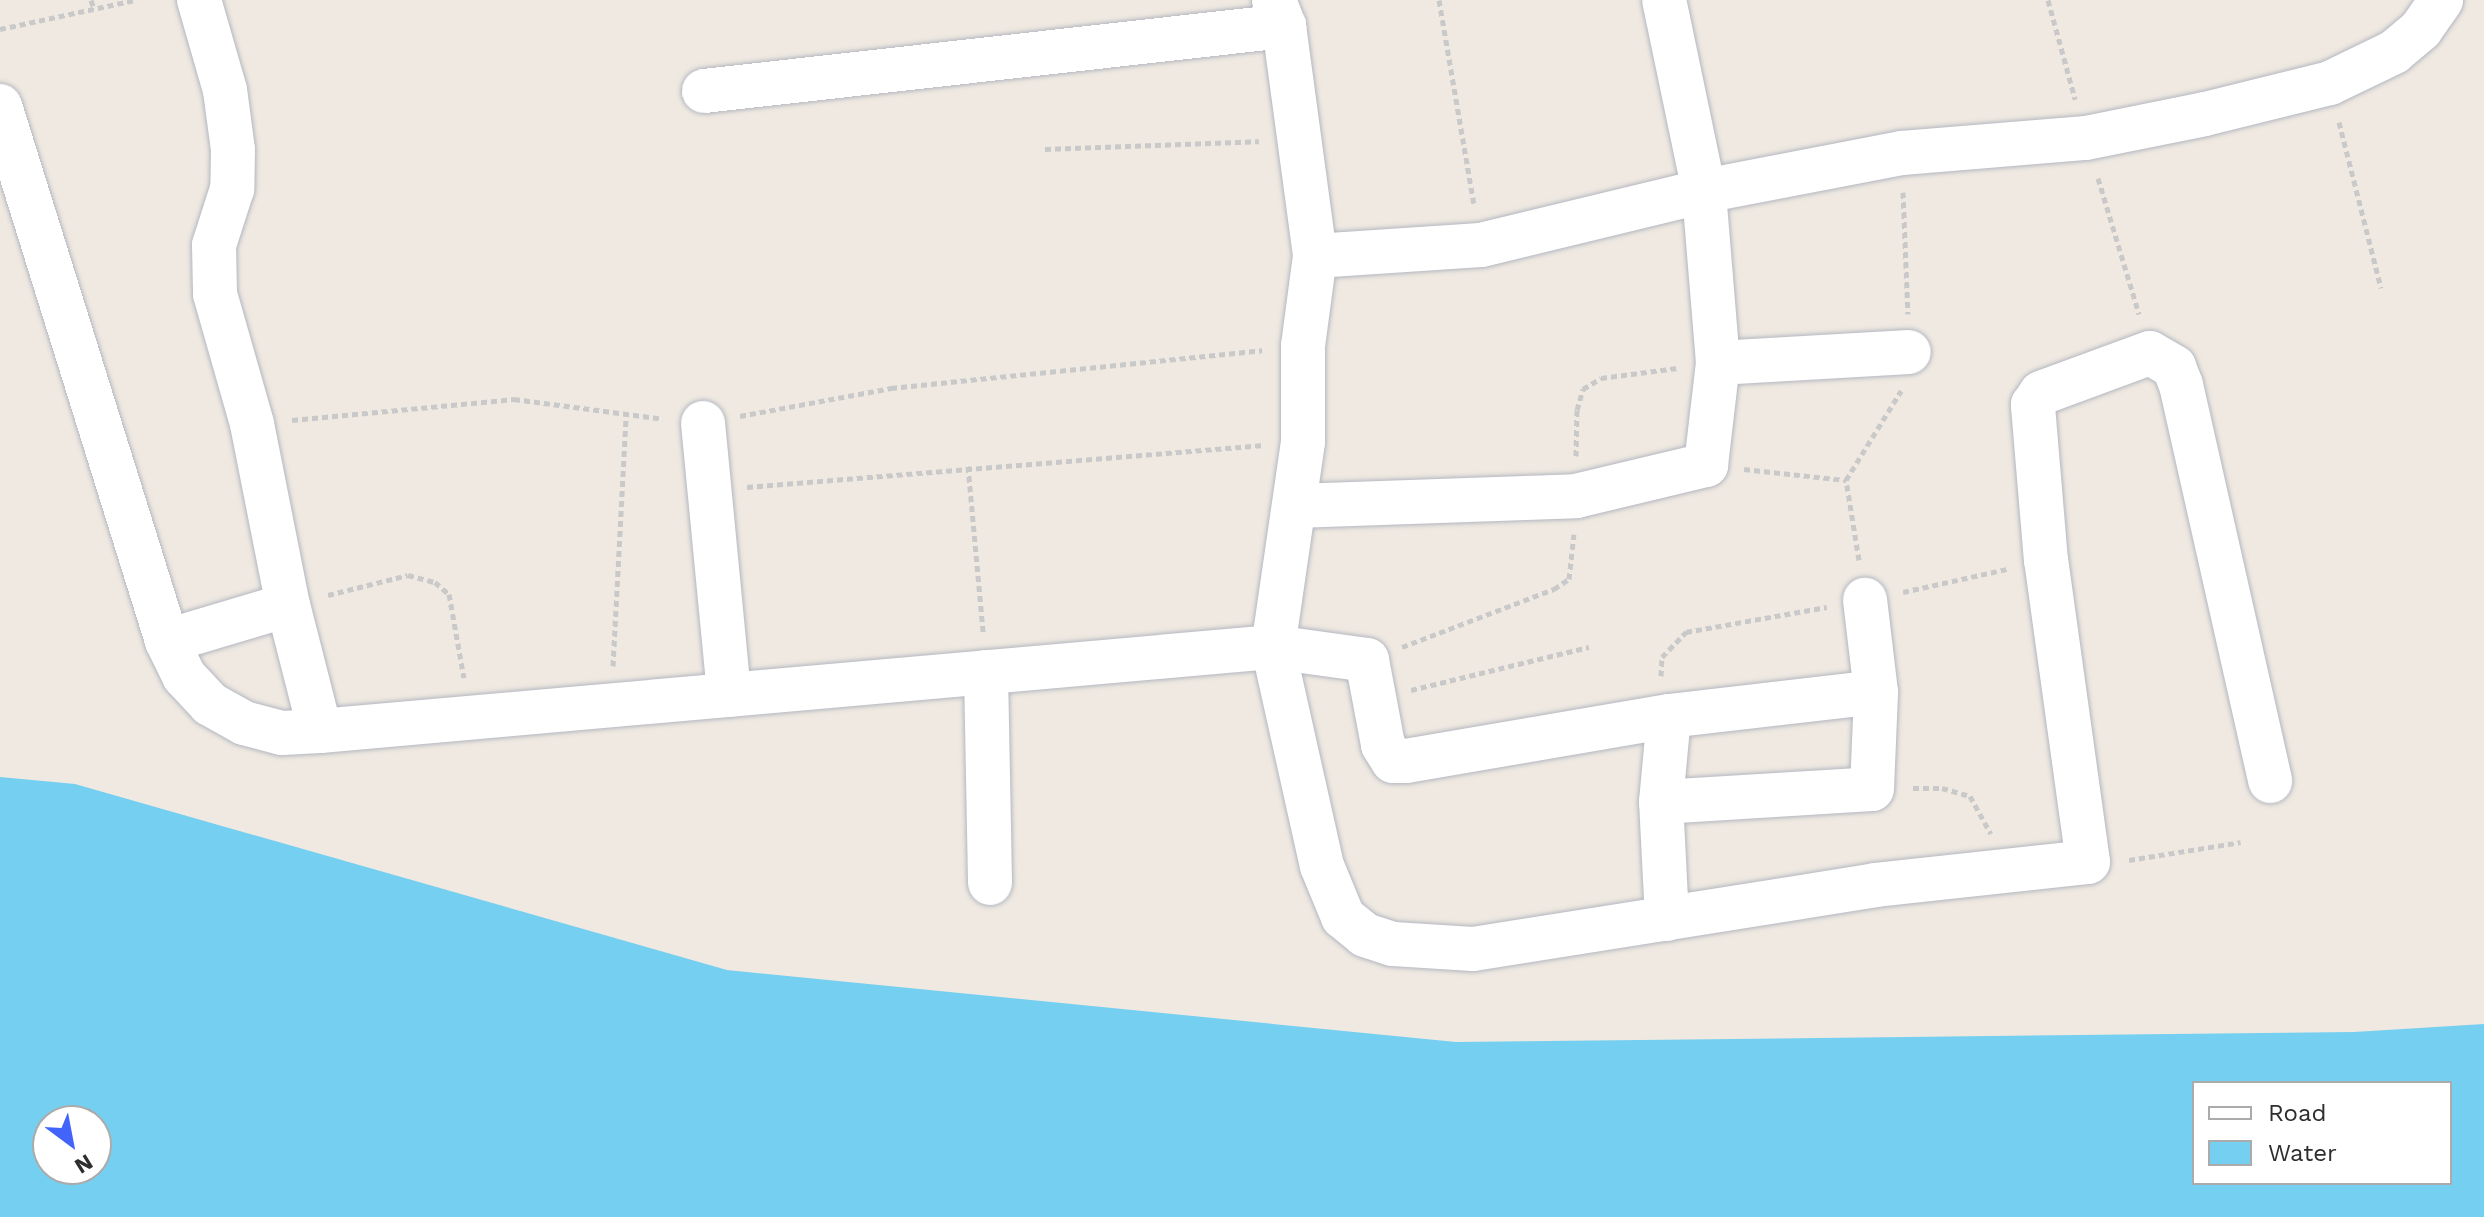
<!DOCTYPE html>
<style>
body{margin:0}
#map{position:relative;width:2484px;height:1217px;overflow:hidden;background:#efe9e1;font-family:"Work Sans",sans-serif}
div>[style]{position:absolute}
.water>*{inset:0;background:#75cff0}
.path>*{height:5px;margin-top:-2.5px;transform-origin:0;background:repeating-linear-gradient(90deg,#c9c9c9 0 6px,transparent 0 10px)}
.roads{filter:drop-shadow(0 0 2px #b4b7c1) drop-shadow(0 0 2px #b4b7c1)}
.minor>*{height:44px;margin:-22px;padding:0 22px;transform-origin:22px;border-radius:22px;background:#fff}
span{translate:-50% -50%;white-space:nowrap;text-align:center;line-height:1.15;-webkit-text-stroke:6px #fff;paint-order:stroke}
.legend{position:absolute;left:2192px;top:1081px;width:260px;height:104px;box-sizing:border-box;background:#fff;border:2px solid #ababab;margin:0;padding:10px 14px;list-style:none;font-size:24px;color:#2e2e2e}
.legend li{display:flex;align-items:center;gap:16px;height:40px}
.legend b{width:40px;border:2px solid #ababab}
.north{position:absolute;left:32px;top:1105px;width:80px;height:80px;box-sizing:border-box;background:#fff;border:2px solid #ababab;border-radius:50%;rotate:148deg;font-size:22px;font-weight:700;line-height:32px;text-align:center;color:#2e2e2e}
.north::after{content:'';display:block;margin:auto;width:28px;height:36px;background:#4264fb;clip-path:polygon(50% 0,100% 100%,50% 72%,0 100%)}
</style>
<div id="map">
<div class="water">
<div style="clip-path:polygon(evenodd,0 777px,75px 784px,727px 970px,1456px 1042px,2354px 1032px,2484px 1024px,2484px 1217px,0 1217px,0 777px,2194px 1083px,2450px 1083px,2450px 1183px,2194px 1183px,2194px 1083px,0 777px,48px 1121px,96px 1121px,96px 1169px,48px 1169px,48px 1121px)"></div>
</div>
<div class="path">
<div style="left:91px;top:0;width:9px;rotate:72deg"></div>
<div style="left:1439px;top:0;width:207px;rotate:80.3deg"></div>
<div style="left:2048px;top:0;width:103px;rotate:74.7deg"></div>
<div style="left:0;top:29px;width:138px;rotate:-12.1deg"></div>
<div style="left:2339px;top:122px;width:171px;rotate:75.8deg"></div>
<div style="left:1045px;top:149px;width:214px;rotate:-2.1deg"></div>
<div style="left:2098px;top:178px;width:142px;rotate:73.2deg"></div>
<div style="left:1903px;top:192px;width:122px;rotate:87.7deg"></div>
<div style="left:740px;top:416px;width:154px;rotate:-10.5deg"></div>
<div style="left:891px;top:388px;width:373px;rotate:-5.8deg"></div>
<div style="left:292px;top:420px;width:223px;rotate:-5.4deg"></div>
<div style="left:514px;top:399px;width:150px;rotate:7.6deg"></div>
<div style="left:1576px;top:456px;width:46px;rotate:-88.8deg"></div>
<div style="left:1577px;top:410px;width:22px;rotate:-74deg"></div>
<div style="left:1583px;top:389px;width:21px;rotate:-31deg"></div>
<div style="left:1601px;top:378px;width:77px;rotate:-7.5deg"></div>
<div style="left:968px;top:466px;width:167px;rotate:84.8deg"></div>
<div style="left:1744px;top:469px;width:103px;rotate:6.2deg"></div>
<div style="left:747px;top:487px;width:519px;rotate:-4.64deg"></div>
<div style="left:1859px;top:560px;width:81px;rotate:-99.2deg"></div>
<div style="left:1846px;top:480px;width:105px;rotate:-58.3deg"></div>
<div style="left:1903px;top:592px;width:107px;rotate:-12.5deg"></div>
<div style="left:328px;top:595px;width:82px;rotate:-14deg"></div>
<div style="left:408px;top:575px;width:28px;rotate:15deg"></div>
<div style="left:435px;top:582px;width:18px;rotate:41deg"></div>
<div style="left:449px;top:594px;width:85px;rotate:79.9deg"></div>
<div style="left:1402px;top:647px;width:163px;rotate:-20.9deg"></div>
<div style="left:1554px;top:589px;width:18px;rotate:-34deg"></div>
<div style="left:1569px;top:579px;width:45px;rotate:-83.7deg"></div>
<div style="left:613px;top:666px;width:251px;rotate:-87deg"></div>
<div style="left:1661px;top:676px;width:19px;rotate:-87deg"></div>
<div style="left:1662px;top:657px;width:35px;rotate:-46deg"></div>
<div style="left:1686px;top:632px;width:143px;rotate:-10.1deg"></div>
<div style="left:1411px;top:690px;width:183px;rotate:-13.6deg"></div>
<div style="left:1913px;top:788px;width:29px"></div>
<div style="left:1942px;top:788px;width:29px;rotate:16deg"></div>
<div style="left:1970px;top:796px;width:43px;rotate:61.1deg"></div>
<div style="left:2129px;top:860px;width:113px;rotate:-9.1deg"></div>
</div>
<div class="roads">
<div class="minor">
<div style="left:199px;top:0;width:94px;rotate:73.9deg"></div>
<div style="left:225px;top:90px;width:61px;rotate:82.4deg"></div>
<div style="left:233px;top:150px;width:39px;rotate:91deg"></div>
<div style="left:232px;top:189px;width:59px;rotate:107.8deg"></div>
<div style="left:214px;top:245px;width:49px;rotate:88.8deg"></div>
<div style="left:215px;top:294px;width:135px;rotate:74.1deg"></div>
<div style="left:252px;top:424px;width:185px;rotate:78.8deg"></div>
<div style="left:288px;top:605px;width:130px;rotate:75.7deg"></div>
<div style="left:1274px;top:0;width:28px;rotate:69deg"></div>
<div style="left:1284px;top:26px;width:232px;rotate:82.3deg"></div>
<div style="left:1315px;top:256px;width:91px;rotate:97.6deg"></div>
<div style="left:1303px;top:346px;width:96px;rotate:90deg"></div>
<div style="left:1303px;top:442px;width:207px;rotate:98.3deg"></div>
<div style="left:1273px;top:647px;width:224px;rotate:77.4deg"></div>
<div style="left:1322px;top:866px;width:55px;rotate:67.6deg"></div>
<div style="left:1343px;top:917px;width:28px;rotate:39deg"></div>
<div style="left:1365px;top:935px;width:29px;rotate:18deg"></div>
<div style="left:1393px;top:944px;width:80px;rotate:3.6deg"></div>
<div style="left:1473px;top:949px;width:407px;rotate:-9deg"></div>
<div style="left:1875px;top:885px;width:214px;rotate:-6.2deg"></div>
<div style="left:2088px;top:862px;width:304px;rotate:-97.9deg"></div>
<div style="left:2046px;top:561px;width:157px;rotate:-94.8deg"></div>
<div style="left:2033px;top:405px;width:14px;rotate:-56deg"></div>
<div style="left:2041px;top:393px;width:116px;rotate:-20.2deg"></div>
<div style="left:2150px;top:353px;width:28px;rotate:30deg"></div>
<div style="left:2174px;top:367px;width:19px;rotate:69deg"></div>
<div style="left:2181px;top:385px;width:406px;rotate:77.3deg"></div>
<div style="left:704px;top:91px;width:584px;rotate:-6.39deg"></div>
<div style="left:0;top:106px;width:560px;rotate:72.66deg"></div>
<div style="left:167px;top:641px;width:39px;rotate:64deg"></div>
<div style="left:184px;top:676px;width:38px;rotate:47deg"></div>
<div style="left:210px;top:704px;width:39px;rotate:29deg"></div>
<div style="left:244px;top:723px;width:39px;rotate:15deg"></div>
<div style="left:282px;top:733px;width:38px;rotate:-3deg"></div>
<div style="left:320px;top:731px;width:957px;rotate:-5.04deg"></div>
<div style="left:1273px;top:647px;width:95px;rotate:7.9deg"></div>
<div style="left:1367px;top:660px;width:86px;rotate:79.3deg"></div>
<div style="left:1383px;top:745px;width:19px;rotate:58deg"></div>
<div style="left:1393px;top:761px;width:13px"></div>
<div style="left:1406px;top:761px;width:267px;rotate:-9.7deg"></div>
<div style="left:1669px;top:716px;width:208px;rotate:-6.6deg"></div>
<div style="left:1315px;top:256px;width:166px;rotate:-3.8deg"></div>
<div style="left:1481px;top:245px;width:229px;rotate:-13.6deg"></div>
<div style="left:1704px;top:191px;width:202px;rotate:-10.9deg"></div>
<div style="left:1902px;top:153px;width:185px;rotate:-4.7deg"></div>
<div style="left:2086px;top:138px;width:121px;rotate:-11.4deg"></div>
<div style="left:2205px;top:114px;width:129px;rotate:-13.9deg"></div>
<div style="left:2330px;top:83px;width:71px;rotate:-25.8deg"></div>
<div style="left:2394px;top:52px;width:35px;rotate:-40deg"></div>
<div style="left:2421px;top:29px;width:35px;rotate:-55deg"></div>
<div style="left:1718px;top:363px;width:191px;rotate:-3.3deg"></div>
<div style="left:703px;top:423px;width:273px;rotate:84.5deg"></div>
<div style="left:1295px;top:506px;width:281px;rotate:-2deg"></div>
<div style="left:1576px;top:496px;width:134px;rotate:-13.4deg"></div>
<div style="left:1706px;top:465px;width:103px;rotate:-83.3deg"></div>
<div style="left:1718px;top:363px;width:173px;rotate:-94.7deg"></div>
<div style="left:1704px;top:191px;width:195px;rotate:-101.8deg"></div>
<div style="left:167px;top:641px;width:126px;rotate:-16.6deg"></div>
<div style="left:986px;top:672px;width:211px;rotate:88.9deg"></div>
<div style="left:1661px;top:802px;width:211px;rotate:-3.5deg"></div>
<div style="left:1872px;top:789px;width:97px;rotate:-87.6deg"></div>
<div style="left:1876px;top:692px;width:93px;rotate:-96.8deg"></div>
<div style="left:1667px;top:919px;width:117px;rotate:-92.9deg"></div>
<div style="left:1661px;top:802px;width:86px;rotate:-84.7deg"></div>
</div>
</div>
<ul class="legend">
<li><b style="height:10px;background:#fff"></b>Road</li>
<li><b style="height:22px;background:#75cff0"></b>Water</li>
</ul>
<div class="north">N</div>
</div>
